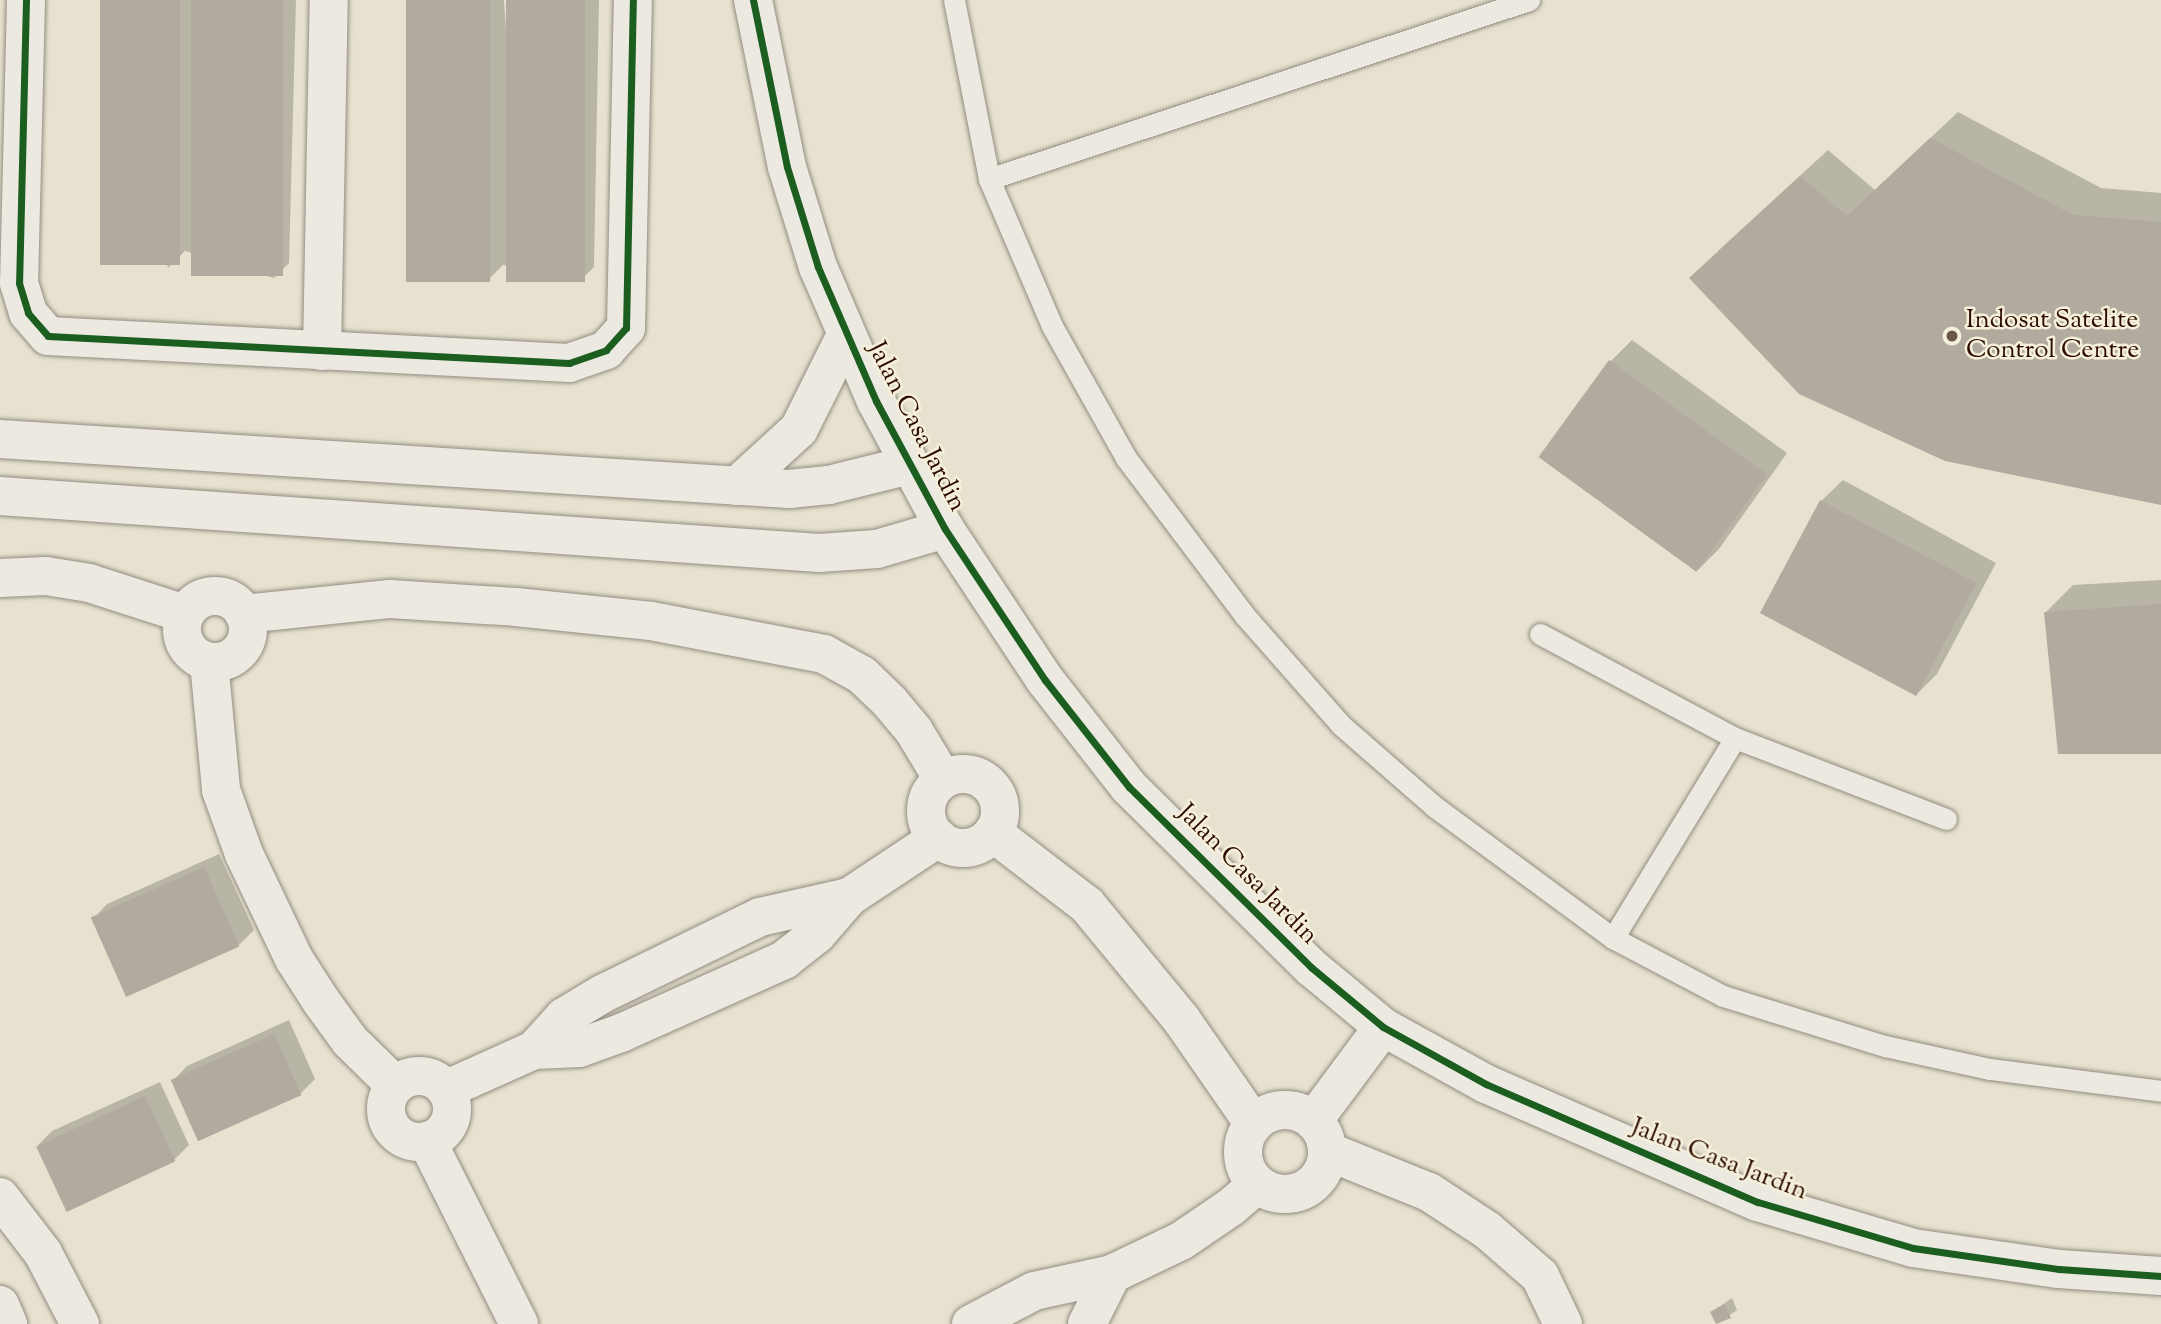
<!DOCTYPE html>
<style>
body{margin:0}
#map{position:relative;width:2161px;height:1324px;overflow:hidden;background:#e7e2d0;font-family:"Sorts Mill Goudy",serif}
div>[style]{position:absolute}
.shadow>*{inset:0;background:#0003}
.building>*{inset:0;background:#b1aa9e;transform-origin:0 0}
.roads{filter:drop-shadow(0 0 2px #938c81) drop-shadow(0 0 2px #938c81)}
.service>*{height:21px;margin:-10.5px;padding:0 10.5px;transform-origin:10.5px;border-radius:10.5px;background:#eceae0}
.minor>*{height:38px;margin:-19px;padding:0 19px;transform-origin:19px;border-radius:19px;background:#eceae0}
.minor>.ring{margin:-19px;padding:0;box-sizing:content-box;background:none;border:38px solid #eceae0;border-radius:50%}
.tertiary>*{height:38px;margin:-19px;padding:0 19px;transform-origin:19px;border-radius:19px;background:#eceae0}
.cycleway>*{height:7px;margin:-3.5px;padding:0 3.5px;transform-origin:3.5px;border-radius:3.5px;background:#1b5e20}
.dots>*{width:19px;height:19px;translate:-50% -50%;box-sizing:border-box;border:4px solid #f6f0da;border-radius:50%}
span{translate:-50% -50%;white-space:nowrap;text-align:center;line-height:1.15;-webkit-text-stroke:5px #f6f0da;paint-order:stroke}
.poi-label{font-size:26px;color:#2c0c00}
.left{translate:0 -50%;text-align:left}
.street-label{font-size:26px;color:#2c0c00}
</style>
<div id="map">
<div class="shadow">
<div style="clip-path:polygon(102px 0,296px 0,289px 263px,274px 278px,185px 251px,168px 268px)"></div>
<div style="clip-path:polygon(408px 0,504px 0,507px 45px,508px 0,599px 0,594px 267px,580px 281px,503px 265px,486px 282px)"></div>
<div style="clip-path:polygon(1958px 112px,2101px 188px,2161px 193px,2161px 503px,1718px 251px,1828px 150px,1875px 190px)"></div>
<div style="clip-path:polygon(1632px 340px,1787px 453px,1719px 549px,1698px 570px,1541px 456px,1611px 361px)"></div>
<div style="clip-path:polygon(1843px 480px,1996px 563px,1937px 674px,1916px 695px,1821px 501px)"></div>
<div style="clip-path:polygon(2161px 580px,2161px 752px,2046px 612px,2073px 585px)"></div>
<div style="clip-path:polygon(219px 854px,254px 930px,239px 945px,93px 919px,107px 904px)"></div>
<div style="clip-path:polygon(289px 1020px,315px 1079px,300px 1094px,199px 1140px,173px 1081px,187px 1066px)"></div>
<div style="clip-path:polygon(160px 1082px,189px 1145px,174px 1160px,67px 1209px,38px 1145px,52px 1131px)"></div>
<div style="clip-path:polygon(1732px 1298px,1737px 1310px,1718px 1323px,1712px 1312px)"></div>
</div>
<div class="building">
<div style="left:100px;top:0;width:80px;height:265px"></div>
<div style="left:191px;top:0;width:92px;height:276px"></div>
<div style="left:406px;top:0;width:84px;height:282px"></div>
<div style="left:506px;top:0;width:79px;height:282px"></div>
<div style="clip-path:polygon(1930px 138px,2073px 215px,2161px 222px,2161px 505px,1945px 461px,1799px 394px,1689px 278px,1800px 176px,1847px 216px)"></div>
<div style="left:1609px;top:360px;width:195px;height:120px;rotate:36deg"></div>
<div style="left:1820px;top:500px;width:177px;height:128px;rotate:28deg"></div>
<div style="clip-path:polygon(2161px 604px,2161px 754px,2058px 754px,2044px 612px)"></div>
<div style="left:204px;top:867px;width:87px;height:124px;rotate:66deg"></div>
<div style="left:274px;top:1034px;width:67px;height:113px;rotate:66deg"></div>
<div style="left:145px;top:1096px;width:72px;height:120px;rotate:65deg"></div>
<div style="clip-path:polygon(1724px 1304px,1731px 1318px,1716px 1324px,1710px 1312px)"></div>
</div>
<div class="roads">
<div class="service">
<div style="left:954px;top:0;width:182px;rotate:78.9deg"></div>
<div style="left:989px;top:179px;width:160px;rotate:66.8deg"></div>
<div style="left:1052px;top:326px;width:151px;rotate:60.7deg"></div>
<div style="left:1126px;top:458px;width:198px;rotate:53deg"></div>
<div style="left:1245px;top:616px;width:145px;rotate:48.6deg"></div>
<div style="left:1341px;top:725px;width:125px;rotate:41.1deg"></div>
<div style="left:1435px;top:807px;width:221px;rotate:36.4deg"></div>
<div style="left:1613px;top:938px;width:124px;rotate:27.8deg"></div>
<div style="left:1723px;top:996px;width:170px;rotate:17.2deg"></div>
<div style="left:1885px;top:1046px;width:107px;rotate:12.4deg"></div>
<div style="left:1990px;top:1069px;width:172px;rotate:7.3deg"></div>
<div style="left:989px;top:179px;width:569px;rotate:-18.34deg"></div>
<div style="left:1540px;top:634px;width:221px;rotate:28.1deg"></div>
<div style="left:1613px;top:938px;width:234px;rotate:-58.6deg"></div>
<div style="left:1735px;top:738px;width:226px;rotate:21deg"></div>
</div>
<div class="minor">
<div style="left:26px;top:0;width:283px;rotate:91.4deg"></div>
<div style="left:19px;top:283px;width:31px;rotate:73deg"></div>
<div style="left:28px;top:313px;width:30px;rotate:49deg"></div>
<div style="left:48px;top:336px;width:522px;rotate:2.97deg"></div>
<div style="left:569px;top:363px;width:39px;rotate:-19deg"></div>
<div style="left:606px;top:350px;width:30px;rotate:-48deg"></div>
<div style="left:626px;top:328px;width:328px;rotate:-88.8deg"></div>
<div style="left:322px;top:351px;width:351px;rotate:-88.9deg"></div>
<div style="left:0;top:578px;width:46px;rotate:-2.5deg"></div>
<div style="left:46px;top:576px;width:44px;rotate:9.2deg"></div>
<div style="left:89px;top:583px;width:101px;rotate:17.9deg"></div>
<div class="ring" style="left:182px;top:596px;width:28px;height:28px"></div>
<div style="left:244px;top:614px;width:147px;rotate:-5.9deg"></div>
<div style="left:390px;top:599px;width:126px;rotate:3.6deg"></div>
<div style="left:516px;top:607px;width:136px;rotate:5.9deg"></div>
<div style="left:651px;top:621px;width:176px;rotate:10.8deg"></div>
<div style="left:824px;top:654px;width:43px;rotate:28.9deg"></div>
<div style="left:862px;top:675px;width:37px;rotate:44deg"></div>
<div style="left:889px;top:701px;width:39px;rotate:50deg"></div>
<div style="left:914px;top:731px;width:56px;rotate:58.9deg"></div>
<div style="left:209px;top:662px;width:129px;rotate:84.6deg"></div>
<div style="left:221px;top:790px;width:68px;rotate:70.2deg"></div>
<div style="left:244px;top:854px;width:116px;rotate:64.5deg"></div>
<div style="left:294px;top:959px;width:50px;rotate:57.3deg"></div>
<div style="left:321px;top:1001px;width:49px;rotate:54.1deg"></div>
<div style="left:350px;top:1041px;width:63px;rotate:44.4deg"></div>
<div class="ring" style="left:926px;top:774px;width:36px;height:36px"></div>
<div style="left:993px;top:833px;width:118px;rotate:37.5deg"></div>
<div style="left:1087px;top:905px;width:148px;rotate:50.5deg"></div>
<div style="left:1181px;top:1019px;width:128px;rotate:55.2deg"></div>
<div style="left:534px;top:1050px;width:45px;rotate:-47.7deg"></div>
<div style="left:564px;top:1017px;width:44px;rotate:-31.2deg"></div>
<div style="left:602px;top:994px;width:176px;rotate:-26deg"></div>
<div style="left:760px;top:917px;width:91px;rotate:-12.7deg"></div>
<div class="ring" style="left:386px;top:1076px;width:28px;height:28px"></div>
<div style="left:447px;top:1089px;width:95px;rotate:-24.1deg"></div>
<div style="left:534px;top:1050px;width:45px;rotate:-2.5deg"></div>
<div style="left:579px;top:1048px;width:45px;rotate:-19.7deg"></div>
<div style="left:621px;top:1033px;width:179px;rotate:-24.1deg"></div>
<div style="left:784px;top:960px;width:42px;rotate:-38.2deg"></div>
<div style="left:817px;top:934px;width:49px;rotate:-49.1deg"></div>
<div style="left:849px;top:897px;width:107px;rotate:-33.5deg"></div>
<div class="ring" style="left:1243px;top:1110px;width:46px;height:46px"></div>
<div style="left:1313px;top:1121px;width:117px;rotate:-53.3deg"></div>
<div style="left:427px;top:1141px;width:205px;rotate:63.3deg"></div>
<div style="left:1327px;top:1151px;width:110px;rotate:21.9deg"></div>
<div style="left:1429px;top:1192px;width:69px;rotate:33.2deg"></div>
<div style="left:1487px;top:1230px;width:70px;rotate:41deg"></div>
<div style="left:1540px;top:1276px;width:53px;rotate:64.4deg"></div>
<div style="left:0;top:1197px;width:71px;rotate:52.5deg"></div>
<div style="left:43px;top:1253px;width:80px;rotate:62.5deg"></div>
<div style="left:0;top:1305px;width:21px;rotate:67deg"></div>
<div style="left:971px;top:1324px;width:71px;rotate:-27.6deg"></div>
<div style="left:1034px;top:1291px;width:80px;rotate:-12.3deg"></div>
<div style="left:1112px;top:1274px;width:76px;rotate:-25.6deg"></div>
<div style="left:1181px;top:1241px;width:60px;rotate:-34.2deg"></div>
<div style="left:1231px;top:1207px;width:35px;rotate:-41deg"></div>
<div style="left:1087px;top:1324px;width:56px;rotate:-63.4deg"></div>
</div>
<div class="tertiary">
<div style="left:753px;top:0;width:170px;rotate:78.5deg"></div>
<div style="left:787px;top:167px;width:105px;rotate:72.8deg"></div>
<div style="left:818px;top:267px;width:146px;rotate:66.6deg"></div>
<div style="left:876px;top:401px;width:145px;rotate:61.7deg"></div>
<div style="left:945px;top:529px;width:181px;rotate:56.5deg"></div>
<div style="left:1045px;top:680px;width:136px;rotate:51.9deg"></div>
<div style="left:1129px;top:787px;width:257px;rotate:44.7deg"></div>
<div style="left:1312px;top:968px;width:92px;rotate:39.7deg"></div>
<div style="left:1383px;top:1027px;width:118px;rotate:29deg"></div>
<div style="left:1486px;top:1084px;width:296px;rotate:23.5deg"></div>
<div style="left:1758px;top:1202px;width:162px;rotate:16.5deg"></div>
<div style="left:1913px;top:1248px;width:148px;rotate:8.2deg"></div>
<div style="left:2059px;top:1269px;width:102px;rotate:3.9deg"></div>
<div style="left:0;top:439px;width:791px;rotate:3.63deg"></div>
<div style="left:789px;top:489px;width:40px;rotate:-5.7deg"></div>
<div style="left:829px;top:485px;width:83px;rotate:-13.9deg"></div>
<div style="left:737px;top:486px;width:84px;rotate:-42.6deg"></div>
<div style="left:799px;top:429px;width:105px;rotate:-63.4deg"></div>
<div style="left:0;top:496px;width:821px;rotate:3.98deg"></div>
<div style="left:819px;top:553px;width:58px;rotate:-3.9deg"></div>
<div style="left:877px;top:549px;width:71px;rotate:-16.4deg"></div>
</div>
</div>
<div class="cycleway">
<div style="left:26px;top:0;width:283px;rotate:91.4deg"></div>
<div style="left:19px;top:283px;width:31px;rotate:73deg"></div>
<div style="left:28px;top:313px;width:30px;rotate:49deg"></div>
<div style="left:48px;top:336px;width:522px;rotate:2.97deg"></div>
<div style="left:569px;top:363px;width:39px;rotate:-19deg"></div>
<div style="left:606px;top:350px;width:30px;rotate:-48deg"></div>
<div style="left:626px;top:328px;width:328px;rotate:-88.8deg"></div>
<div style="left:753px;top:0;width:170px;rotate:78.5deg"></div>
<div style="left:787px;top:167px;width:105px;rotate:72.8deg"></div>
<div style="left:818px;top:267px;width:146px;rotate:66.6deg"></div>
<div style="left:876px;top:401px;width:145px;rotate:61.7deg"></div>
<div style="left:945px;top:529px;width:181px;rotate:56.5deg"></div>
<div style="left:1045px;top:680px;width:136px;rotate:51.9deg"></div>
<div style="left:1129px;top:787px;width:257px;rotate:44.7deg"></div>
<div style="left:1312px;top:968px;width:92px;rotate:39.7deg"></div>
<div style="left:1383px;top:1027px;width:118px;rotate:29deg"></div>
<div style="left:1486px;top:1084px;width:296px;rotate:23.5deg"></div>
<div style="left:1758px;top:1202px;width:162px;rotate:16.5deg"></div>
<div style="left:1913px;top:1248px;width:148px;rotate:8.2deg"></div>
<div style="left:2059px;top:1269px;width:102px;rotate:3.9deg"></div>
</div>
<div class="dots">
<div style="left:1952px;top:336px;background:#6d5749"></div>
</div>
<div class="poi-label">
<span class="left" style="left:1966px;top:336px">Indosat Satelite<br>Control Centre</span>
</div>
<div class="street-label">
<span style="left:916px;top:427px;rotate:63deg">Jalan Casa Jardin</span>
<span style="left:1247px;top:875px;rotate:45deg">Jalan Casa Jardin</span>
<span style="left:1719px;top:1160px;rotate:21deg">Jalan Casa Jardin</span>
</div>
</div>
